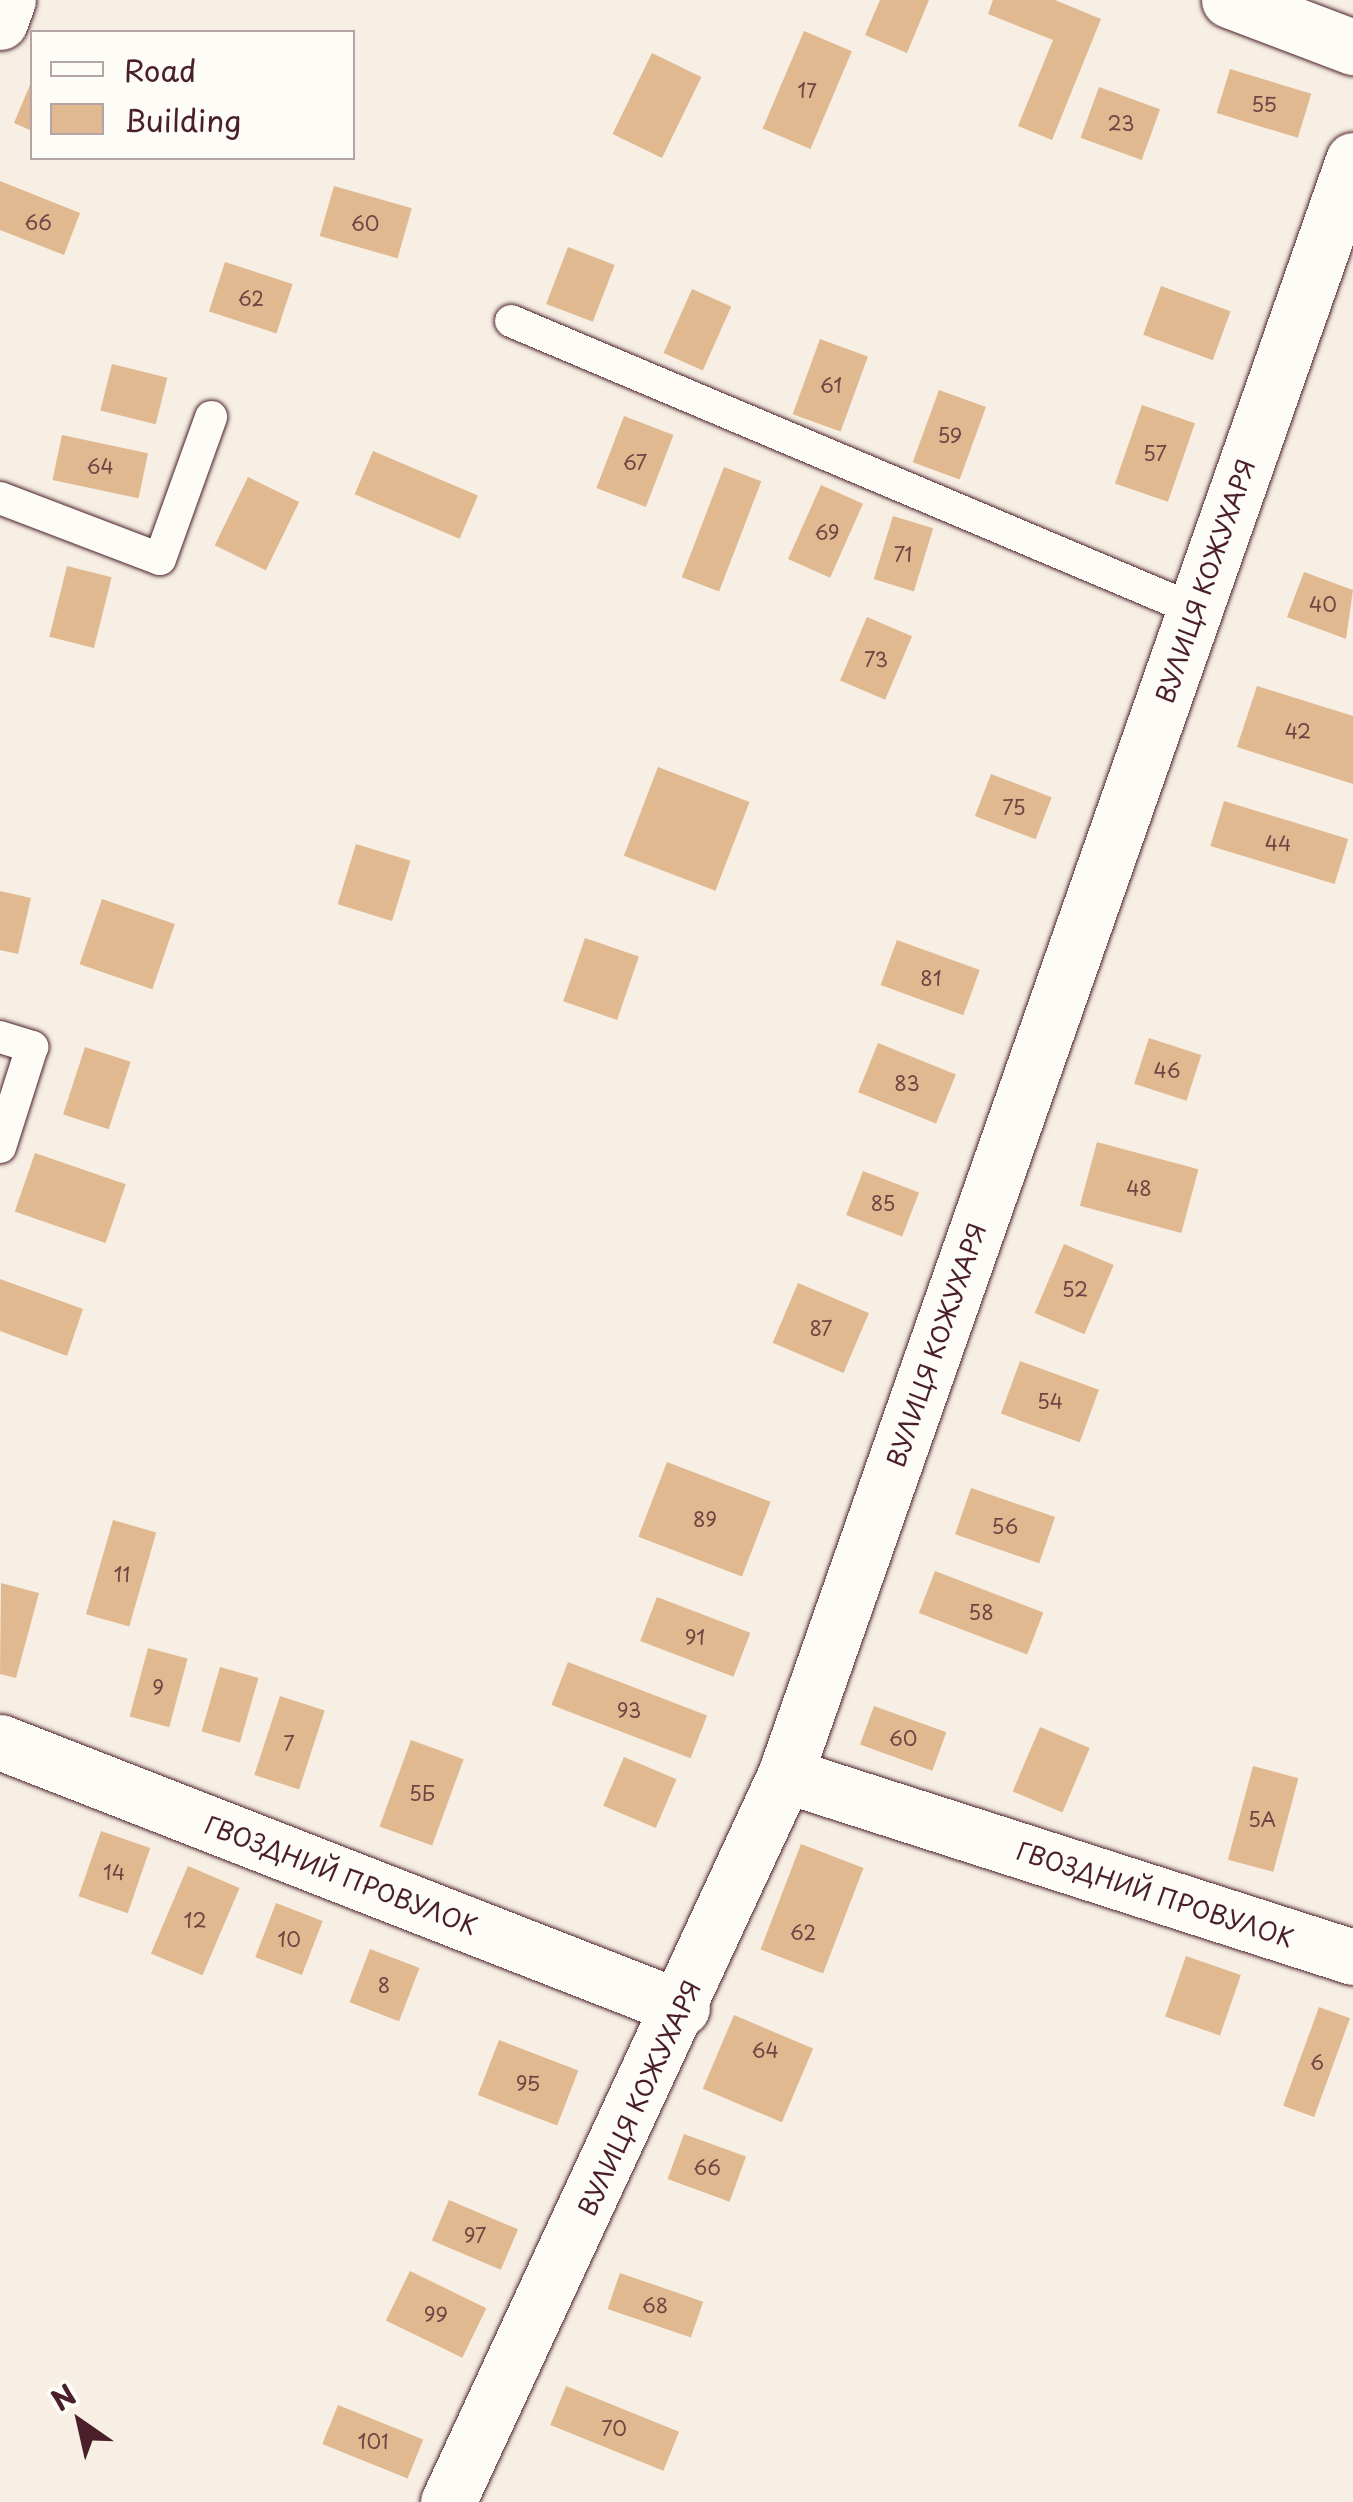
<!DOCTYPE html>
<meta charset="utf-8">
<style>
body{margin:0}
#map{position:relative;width:1353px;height:2502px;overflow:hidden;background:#f7efe3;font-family:"Playpen Sans",sans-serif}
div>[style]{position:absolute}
.building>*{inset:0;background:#e1b991;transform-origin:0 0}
.roads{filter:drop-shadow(0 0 2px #4a1f2b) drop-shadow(0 0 2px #4a1f2b)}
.lane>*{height:32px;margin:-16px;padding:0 16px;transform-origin:16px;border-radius:16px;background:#fdfcf7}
.street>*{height:55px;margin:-27.5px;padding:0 27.5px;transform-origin:27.5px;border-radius:27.5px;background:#fdfcf7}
span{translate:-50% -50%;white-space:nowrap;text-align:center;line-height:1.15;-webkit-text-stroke:8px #fdfcf7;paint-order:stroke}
.number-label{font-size:20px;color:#704644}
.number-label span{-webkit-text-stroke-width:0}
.street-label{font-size:25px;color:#4a1f2b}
.legend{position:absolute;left:30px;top:30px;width:325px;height:130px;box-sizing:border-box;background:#fdfcf7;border:2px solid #b5a4a5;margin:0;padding:12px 18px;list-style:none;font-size:30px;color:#4a1f2b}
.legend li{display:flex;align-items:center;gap:20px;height:50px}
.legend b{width:50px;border:2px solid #b5a4a5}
.north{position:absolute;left:30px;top:2372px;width:100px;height:100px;-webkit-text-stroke:8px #fdfcf7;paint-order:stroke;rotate:326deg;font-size:28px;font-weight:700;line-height:40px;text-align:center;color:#4a1f2b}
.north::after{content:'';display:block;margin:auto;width:35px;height:45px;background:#4a1f2b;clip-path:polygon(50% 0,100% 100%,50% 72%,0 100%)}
</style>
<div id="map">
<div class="building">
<div style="clip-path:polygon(880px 0,929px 0,907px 53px,865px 35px)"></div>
<div style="clip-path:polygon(993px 0,1055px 0,1101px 19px,1052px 140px,1018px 126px,1053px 40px,988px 14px)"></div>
<div style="left:804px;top:31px;width:52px;height:106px;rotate:23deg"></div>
<div style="left:652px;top:53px;width:55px;height:90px;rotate:26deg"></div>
<div style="left:1230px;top:69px;width:85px;height:46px;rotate:17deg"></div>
<div style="clip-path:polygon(32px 80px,32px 131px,14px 123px)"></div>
<div style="left:1099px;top:87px;width:65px;height:54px;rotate:20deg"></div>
<div style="clip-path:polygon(0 181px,80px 213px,64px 255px,0 230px)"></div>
<div style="left:334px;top:186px;width:81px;height:52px;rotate:16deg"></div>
<div style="left:568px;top:247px;width:50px;height:61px;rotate:21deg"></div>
<div style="left:225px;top:262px;width:71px;height:52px;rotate:18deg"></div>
<div style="left:1161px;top:286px;width:74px;height:52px;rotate:20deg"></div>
<div style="left:692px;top:289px;width:43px;height:70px;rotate:24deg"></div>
<div style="left:820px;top:339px;width:51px;height:80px;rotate:20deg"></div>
<div style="left:112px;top:364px;width:57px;height:48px;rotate:14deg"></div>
<div style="left:939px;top:390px;width:50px;height:77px;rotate:20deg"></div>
<div style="left:1142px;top:405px;width:56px;height:83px;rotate:19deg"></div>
<div style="left:624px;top:416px;width:53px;height:77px;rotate:21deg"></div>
<div style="left:62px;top:435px;width:88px;height:46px;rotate:12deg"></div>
<div style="left:373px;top:451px;width:114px;height:47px;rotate:23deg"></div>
<div style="left:724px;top:467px;width:40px;height:118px;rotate:21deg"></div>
<div style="left:248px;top:477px;width:57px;height:76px;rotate:26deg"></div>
<div style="left:821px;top:485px;width:46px;height:81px;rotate:24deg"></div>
<div style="left:893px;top:516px;width:42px;height:66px;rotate:17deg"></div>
<div style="left:67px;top:566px;width:46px;height:73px;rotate:14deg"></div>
<div style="clip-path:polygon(1304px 572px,1353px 590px,1346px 639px,1287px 617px)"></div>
<div style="left:867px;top:617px;width:49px;height:69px;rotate:23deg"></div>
<div style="clip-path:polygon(1257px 686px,1353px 716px,1353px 784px,1237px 747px)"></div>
<div style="left:658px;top:767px;width:98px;height:95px;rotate:21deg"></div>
<div style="left:991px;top:774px;width:65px;height:45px;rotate:21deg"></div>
<div style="left:1224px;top:801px;width:130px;height:47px;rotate:17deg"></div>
<div style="left:356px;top:844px;width:57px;height:63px;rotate:17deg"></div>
<div style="clip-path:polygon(0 891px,31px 898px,18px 954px,0 950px)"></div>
<div style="left:102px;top:899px;width:77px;height:69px;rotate:19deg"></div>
<div style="left:585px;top:938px;width:57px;height:67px;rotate:19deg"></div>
<div style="left:897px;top:940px;width:88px;height:48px;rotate:20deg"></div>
<div style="left:1149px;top:1038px;width:55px;height:48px;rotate:18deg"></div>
<div style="left:878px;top:1043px;width:84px;height:53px;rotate:22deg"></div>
<div style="left:85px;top:1047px;width:48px;height:71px;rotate:18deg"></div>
<div style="left:1097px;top:1142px;width:105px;height:66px;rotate:15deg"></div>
<div style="left:35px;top:1153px;width:96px;height:62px;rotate:19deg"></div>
<div style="left:863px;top:1171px;width:60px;height:47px;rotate:21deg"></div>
<div style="left:1064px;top:1244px;width:54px;height:75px;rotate:23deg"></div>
<div style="clip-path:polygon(0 1279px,83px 1309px,67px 1356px,0 1331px)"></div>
<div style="left:798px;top:1283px;width:77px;height:65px;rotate:23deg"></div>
<div style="left:1020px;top:1361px;width:84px;height:56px;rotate:20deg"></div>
<div style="left:667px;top:1462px;width:111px;height:80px;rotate:21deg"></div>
<div style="left:971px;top:1488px;width:89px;height:49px;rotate:19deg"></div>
<div style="left:113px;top:1520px;width:45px;height:98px;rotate:16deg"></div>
<div style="left:935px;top:1571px;width:116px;height:45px;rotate:21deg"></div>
<div style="clip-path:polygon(1px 1583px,39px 1593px,16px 1678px,0 1674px)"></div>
<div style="left:657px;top:1597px;width:100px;height:47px;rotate:21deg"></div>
<div style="left:148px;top:1648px;width:41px;height:71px;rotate:15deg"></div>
<div style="left:568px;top:1662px;width:149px;height:46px;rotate:21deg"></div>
<div style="left:220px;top:1667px;width:40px;height:67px;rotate:16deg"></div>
<div style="left:280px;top:1696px;width:47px;height:83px;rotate:18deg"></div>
<div style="left:874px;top:1706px;width:77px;height:41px;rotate:20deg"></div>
<div style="left:1040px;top:1727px;width:54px;height:70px;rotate:23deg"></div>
<div style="left:411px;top:1740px;width:56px;height:92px;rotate:20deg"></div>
<div style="left:624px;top:1757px;width:57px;height:53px;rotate:23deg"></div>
<div style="left:1253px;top:1766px;width:47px;height:97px;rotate:15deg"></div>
<div style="left:101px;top:1831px;width:52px;height:69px;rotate:19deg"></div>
<div style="left:801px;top:1844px;width:67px;height:113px;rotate:21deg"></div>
<div style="left:188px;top:1866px;width:56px;height:95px;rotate:23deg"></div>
<div style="left:276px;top:1903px;width:50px;height:58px;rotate:21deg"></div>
<div style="left:370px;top:1949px;width:53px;height:57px;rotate:21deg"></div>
<div style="left:1186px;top:1956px;width:58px;height:64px;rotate:19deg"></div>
<div style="left:1319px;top:2007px;width:33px;height:105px;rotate:20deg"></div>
<div style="left:734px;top:2015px;width:86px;height:80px;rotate:23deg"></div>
<div style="left:499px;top:2040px;width:85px;height:59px;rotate:21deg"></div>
<div style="left:684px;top:2134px;width:66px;height:48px;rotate:20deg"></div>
<div style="left:449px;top:2200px;width:75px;height:44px;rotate:23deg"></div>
<div style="left:410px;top:2271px;width:85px;height:55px;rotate:26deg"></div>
<div style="left:620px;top:2273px;width:88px;height:38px;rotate:19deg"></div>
<div style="left:566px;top:2386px;width:122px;height:42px;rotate:22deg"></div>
<div style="left:338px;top:2405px;width:92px;height:42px;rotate:22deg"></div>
</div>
<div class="roads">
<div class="lane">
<div style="left:511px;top:321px;width:743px;rotate:22.9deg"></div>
<div style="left:0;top:498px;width:171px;rotate:20.9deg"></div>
<div style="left:160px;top:559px;width:151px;rotate:-70.2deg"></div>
<div style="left:0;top:1037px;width:34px;rotate:17deg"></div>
<div style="left:32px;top:1047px;width:105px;rotate:107.7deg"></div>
</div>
<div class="street">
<div style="left:1229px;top:0;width:133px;rotate:20.8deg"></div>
<div style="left:0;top:22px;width:23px;rotate:-70deg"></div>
<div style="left:0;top:1742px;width:732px;rotate:21.31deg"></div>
<div style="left:785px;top:1775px;width:596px;rotate:17.77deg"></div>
<div style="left:448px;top:2502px;width:801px;rotate:-65.13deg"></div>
<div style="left:785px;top:1775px;width:1712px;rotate:-70.62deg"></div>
</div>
</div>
<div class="number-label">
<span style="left:807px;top:90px">17</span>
<span style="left:1264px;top:104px">55</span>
<span style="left:1121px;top:123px">23</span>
<span style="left:38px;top:222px">66</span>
<span style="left:365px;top:223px">60</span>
<span style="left:251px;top:298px">62</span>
<span style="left:831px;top:385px">61</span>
<span style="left:950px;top:435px">59</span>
<span style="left:1155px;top:453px">57</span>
<span style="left:635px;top:462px">67</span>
<span style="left:100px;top:466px">64</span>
<span style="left:827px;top:532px">69</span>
<span style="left:903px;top:554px">71</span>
<span style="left:1323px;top:604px">40</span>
<span style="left:876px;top:659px">73</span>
<span style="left:1298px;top:731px">42</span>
<span style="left:1014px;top:807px">75</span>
<span style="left:1278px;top:843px">44</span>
<span style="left:931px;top:978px">81</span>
<span style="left:1167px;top:1070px">46</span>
<span style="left:907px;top:1083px">83</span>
<span style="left:1139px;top:1188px">48</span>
<span style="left:883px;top:1203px">85</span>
<span style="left:1075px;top:1289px">52</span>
<span style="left:821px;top:1328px">87</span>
<span style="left:1050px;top:1401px">54</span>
<span style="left:705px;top:1519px">89</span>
<span style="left:1005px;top:1526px">56</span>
<span style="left:122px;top:1574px">11</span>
<span style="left:981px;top:1612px">58</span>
<span style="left:695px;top:1637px">91</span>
<span style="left:158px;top:1687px">9</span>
<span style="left:629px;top:1710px">93</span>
<span style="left:903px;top:1738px">60</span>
<span style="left:289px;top:1743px">7</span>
<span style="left:422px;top:1793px">5Б</span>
<span style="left:1262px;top:1819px">5А</span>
<span style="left:114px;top:1872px">14</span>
<span style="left:195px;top:1920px">12</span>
<span style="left:803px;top:1932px">62</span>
<span style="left:289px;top:1939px">10</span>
<span style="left:384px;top:1985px">8</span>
<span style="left:765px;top:2050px">64</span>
<span style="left:1317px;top:2062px">6</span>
<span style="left:528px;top:2083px">95</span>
<span style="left:707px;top:2167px">66</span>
<span style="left:475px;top:2235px">97</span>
<span style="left:655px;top:2305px">68</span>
<span style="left:436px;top:2314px">99</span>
<span style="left:614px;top:2428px">70</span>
<span style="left:373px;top:2441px">101</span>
</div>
<div class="street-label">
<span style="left:1205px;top:581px;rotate:-71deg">ВУЛИЦЯ КОЖУХАРЯ</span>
<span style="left:936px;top:1345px;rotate:-71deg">ВУЛИЦЯ КОЖУХАРЯ</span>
<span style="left:341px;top:1875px;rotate:21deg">ГВОЗДНИЙ ПРОВУЛОК</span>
<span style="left:1155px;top:1894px;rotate:18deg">ГВОЗДНИЙ ПРОВУЛОК</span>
<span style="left:639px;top:2098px;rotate:-65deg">ВУЛИЦЯ КОЖУХАРЯ</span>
</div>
<ul class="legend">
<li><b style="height:12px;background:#fdfcf7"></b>Road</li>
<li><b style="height:28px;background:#e1b991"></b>Building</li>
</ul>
<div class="north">N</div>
</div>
